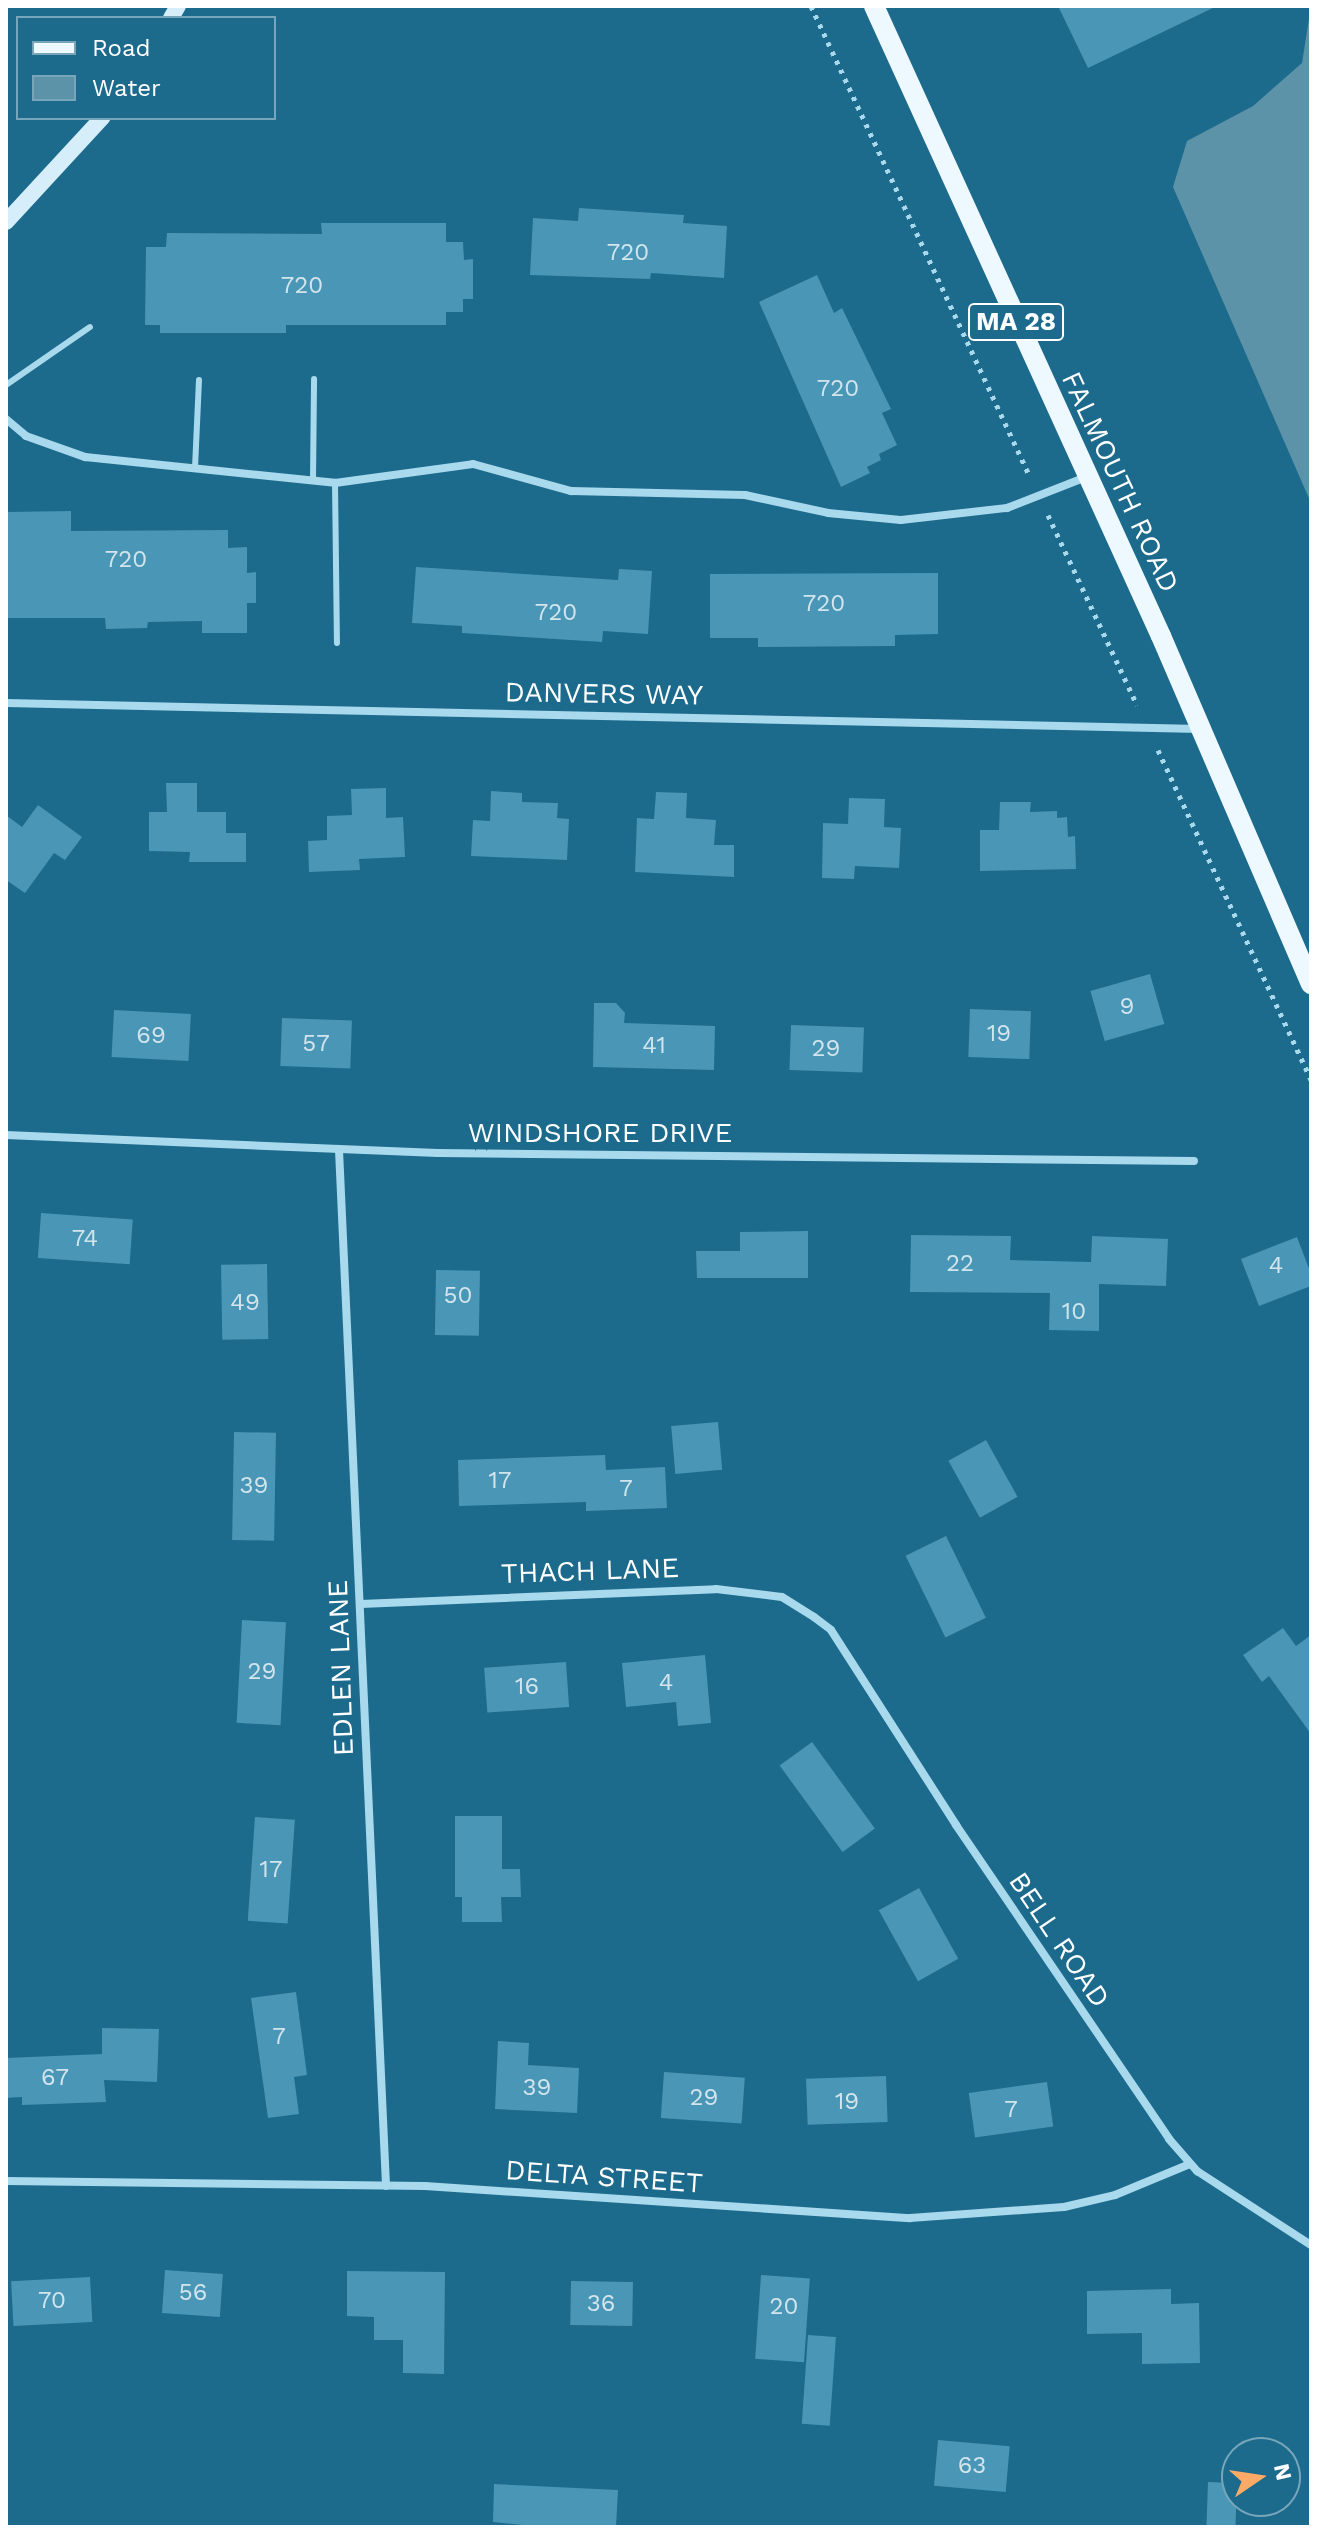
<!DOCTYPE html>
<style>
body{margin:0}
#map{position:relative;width:1317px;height:2533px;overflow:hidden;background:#1c6a8c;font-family:"Work Sans",sans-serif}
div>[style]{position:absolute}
.water>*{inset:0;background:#5d93a9}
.building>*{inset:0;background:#4996b6;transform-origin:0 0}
.path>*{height:5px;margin-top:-2.5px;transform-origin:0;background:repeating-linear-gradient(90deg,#a8d9ed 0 4px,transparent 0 10px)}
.service>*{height:6px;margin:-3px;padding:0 3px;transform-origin:3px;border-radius:3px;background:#a8d9ed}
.minor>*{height:8px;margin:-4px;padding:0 4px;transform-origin:4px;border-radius:4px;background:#a8d9ed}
.secondary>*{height:16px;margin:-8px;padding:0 8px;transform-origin:8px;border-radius:8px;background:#d5eef9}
.primary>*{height:20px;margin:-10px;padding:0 10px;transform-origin:10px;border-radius:10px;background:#eef9ff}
span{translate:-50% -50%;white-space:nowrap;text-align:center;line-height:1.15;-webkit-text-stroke:6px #1c6a8c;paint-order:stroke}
.number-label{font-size:24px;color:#d2e5ed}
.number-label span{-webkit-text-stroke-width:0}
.shield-label span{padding:2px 6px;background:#1c6a8c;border:2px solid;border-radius:6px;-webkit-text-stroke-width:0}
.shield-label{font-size:26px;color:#fff;font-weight:700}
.street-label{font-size:28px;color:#fff}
.frame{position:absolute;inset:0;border:8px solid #fff;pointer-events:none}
.legend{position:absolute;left:16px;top:16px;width:260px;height:104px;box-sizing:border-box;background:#1c6a8c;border:2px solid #77a6ba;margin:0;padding:10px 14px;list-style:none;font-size:24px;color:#fff}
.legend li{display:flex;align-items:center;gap:16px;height:40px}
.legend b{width:40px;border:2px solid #77a6ba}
.north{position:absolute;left:1221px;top:2437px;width:80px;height:80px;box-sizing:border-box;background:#1c6a8c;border:2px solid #77a6ba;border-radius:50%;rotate:77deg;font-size:22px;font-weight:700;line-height:32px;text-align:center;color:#fff}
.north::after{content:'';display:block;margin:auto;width:28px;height:36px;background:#fdaa66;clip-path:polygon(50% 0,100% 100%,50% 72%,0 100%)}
</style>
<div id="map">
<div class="water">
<div style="clip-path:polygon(1311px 6px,1311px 503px,1173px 187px,1187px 141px,1253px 106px,1302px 63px)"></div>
</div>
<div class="building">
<div style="clip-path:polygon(1058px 6px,1217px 6px,1088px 68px)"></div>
<div style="clip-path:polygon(579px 208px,684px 215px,683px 223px,727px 226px,724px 278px,651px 273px,650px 279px,530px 275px,533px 218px,578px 221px)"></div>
<div style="clip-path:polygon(321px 223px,446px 223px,446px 242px,463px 242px,464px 260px,473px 259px,473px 299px,463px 299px,463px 312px,446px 312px,446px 325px,286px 325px,286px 333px,160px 333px,160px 325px,145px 325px,146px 247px,166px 247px,167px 233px,322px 234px)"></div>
<div style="clip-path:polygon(817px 275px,834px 313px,842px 308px,891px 409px,882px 413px,897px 445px,879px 454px,881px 460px,867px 467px,870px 473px,841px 487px,759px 302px)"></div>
<div style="clip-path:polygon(71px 511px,71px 531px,228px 530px,228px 548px,247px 547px,247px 573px,256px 572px,256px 603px,247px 603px,247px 633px,202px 633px,202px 621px,148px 622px,147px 628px,106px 629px,105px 618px,6px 618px,6px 512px)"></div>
<div style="clip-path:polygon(416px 567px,618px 580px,619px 569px,652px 571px,648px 634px,603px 631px,602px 642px,462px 633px,462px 626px,412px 623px)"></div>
<div style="clip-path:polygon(938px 573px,938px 634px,895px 635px,895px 646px,758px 647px,758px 638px,710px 638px,710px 574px)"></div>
<div style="clip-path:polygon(166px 783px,197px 783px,197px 812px,226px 812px,226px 833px,246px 833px,246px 862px,189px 862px,190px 852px,149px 851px,149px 812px,167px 812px)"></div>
<div style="clip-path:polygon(386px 788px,386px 818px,403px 817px,405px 857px,359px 859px,360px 870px,309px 872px,308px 841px,327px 840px,327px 816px,352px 815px,351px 789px)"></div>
<div style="clip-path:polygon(491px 791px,522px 793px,522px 802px,558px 803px,557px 818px,569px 819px,567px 860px,471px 856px,473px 820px,490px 821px)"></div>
<div style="clip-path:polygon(656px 792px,687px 793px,686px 818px,716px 820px,714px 845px,734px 845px,734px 877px,635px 872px,637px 818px,654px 819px)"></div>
<div style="clip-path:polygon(849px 798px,885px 799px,884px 827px,901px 828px,899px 868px,855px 866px,854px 879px,822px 878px,823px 823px,848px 824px)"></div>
<div style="clip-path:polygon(1000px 802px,1031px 802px,1030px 812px,1057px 811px,1057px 818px,1067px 817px,1068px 837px,1075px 836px,1076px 869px,980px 871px,980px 830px,999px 830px)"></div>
<div style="clip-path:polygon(38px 805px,82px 837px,65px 860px,54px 853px,25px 893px,6px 880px,6px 815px,22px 827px)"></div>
<div style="left:1150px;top:974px;width:52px;height:62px;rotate:74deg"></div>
<div style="clip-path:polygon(594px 1003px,616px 1003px,625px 1013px,624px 1023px,715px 1026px,714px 1070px,593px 1067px)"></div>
<div style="left:970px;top:1009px;width:61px;height:48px;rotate:2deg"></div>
<div style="left:114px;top:1010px;width:77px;height:47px;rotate:3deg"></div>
<div style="left:282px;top:1018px;width:70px;height:48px;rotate:2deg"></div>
<div style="left:791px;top:1025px;width:73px;height:45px;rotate:2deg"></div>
<div style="left:41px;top:1213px;width:92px;height:45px;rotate:4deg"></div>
<div style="clip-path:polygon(808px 1231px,808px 1278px,697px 1278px,696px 1251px,740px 1251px,740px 1232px)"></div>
<div style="clip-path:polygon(911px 1235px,1011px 1236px,1010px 1260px,1091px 1262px,1092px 1236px,1168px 1239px,1166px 1286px,1099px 1284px,1099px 1331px,1049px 1330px,1050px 1293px,910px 1292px)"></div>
<div style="clip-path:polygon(1297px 1237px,1311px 1274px,1311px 1286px,1259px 1306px,1241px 1259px)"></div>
<div style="left:267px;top:1264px;width:75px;height:46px;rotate:89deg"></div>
<div style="left:436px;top:1270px;width:44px;height:65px;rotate:1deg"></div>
<div style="left:718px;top:1422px;width:48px;height:47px;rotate:85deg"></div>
<div style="left:234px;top:1432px;width:42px;height:108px;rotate:1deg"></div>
<div style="left:986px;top:1440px;width:65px;height:43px;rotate:61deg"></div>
<div style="clip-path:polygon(605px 1455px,606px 1470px,665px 1467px,667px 1508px,586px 1511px,586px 1502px,459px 1506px,458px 1460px)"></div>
<div style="left:946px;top:1536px;width:91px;height:45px;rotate:64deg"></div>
<div style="left:242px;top:1620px;width:44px;height:103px;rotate:3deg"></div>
<div style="clip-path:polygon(1283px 1628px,1296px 1646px,1311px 1635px,1311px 1734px,1269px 1676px,1262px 1682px,1243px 1655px)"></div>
<div style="clip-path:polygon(705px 1655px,711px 1723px,678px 1726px,676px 1702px,626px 1707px,622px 1663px)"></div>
<div style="left:566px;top:1662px;width:45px;height:82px;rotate:86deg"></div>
<div style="left:812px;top:1742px;width:107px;height:40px;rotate:54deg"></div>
<div style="clip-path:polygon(455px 1816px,502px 1816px,502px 1869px,520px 1869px,521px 1897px,501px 1897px,502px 1922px,462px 1922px,462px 1897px,455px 1897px)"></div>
<div style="left:255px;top:1817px;width:40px;height:104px;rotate:4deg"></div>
<div style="left:919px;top:1888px;width:81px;height:46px;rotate:61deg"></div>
<div style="clip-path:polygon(296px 1992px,307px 2075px,294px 2077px,299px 2114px,268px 2118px,251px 1998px)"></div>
<div style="clip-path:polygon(102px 2028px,159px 2029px,157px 2082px,104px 2080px,106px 2102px,22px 2105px,22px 2097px,6px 2098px,6px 2058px,102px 2054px)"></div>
<div style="clip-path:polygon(498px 2041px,529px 2043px,528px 2065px,579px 2068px,577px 2113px,495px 2109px)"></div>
<div style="left:664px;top:2072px;width:81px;height:46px;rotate:4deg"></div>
<div style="left:886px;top:2076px;width:46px;height:80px;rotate:88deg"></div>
<div style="left:1047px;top:2082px;width:45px;height:79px;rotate:82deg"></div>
<div style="left:165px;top:2270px;width:58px;height:43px;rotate:4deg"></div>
<div style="clip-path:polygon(347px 2271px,445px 2272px,444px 2374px,403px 2373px,403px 2340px,374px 2340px,374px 2317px,347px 2316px)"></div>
<div style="left:761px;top:2275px;width:49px;height:84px;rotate:4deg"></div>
<div style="left:90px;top:2277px;width:45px;height:79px;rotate:87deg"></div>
<div style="left:571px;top:2281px;width:62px;height:44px;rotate:1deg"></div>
<div style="clip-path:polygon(1171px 2289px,1171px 2304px,1199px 2303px,1200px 2363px,1142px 2364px,1142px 2333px,1087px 2334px,1087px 2291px)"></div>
<div style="left:808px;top:2335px;width:28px;height:89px;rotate:4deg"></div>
<div style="left:938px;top:2440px;width:72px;height:46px;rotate:5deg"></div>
<div style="left:1208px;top:2482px;width:29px;height:44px;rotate:2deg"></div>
<div style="clip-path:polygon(494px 2484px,618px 2490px,616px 2527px,541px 2527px,493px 2522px)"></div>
</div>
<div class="path">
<div style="left:811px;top:6px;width:519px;rotate:65.06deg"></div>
<div style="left:1048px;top:515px;width:210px;rotate:64.9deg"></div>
<div style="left:1158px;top:750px;width:364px;rotate:65.1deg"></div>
</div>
<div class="service">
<div style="left:6px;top:385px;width:102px;rotate:-34.6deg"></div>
<div style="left:195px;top:468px;width:88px;rotate:-87.4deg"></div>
<div style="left:313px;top:480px;width:101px;rotate:-89.4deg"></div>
<div style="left:335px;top:483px;width:160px;rotate:89.3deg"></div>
</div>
<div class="minor">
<div style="left:6px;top:419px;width:26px;rotate:40deg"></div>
<div style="left:26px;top:436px;width:63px;rotate:19.6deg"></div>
<div style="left:85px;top:457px;width:251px;rotate:5.9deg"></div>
<div style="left:335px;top:483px;width:139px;rotate:-7.8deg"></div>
<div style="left:473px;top:464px;width:102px;rotate:15.4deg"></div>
<div style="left:571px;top:491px;width:174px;rotate:1.3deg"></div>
<div style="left:745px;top:495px;width:85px;rotate:12.2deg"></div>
<div style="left:828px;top:513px;width:73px;rotate:5.5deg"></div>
<div style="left:901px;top:520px;width:107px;rotate:-6.5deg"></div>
<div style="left:1007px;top:508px;width:85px;rotate:-21.4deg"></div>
<div style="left:6px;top:703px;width:1194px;rotate:1.25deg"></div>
<div style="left:6px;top:1135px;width:432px;rotate:2.4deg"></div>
<div style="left:438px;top:1153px;width:756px;rotate:0.61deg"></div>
<div style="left:339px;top:1150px;width:1037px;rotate:87.4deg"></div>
<div style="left:361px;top:1604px;width:355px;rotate:-2.4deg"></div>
<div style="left:716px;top:1589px;width:66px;rotate:6.9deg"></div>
<div style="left:782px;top:1597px;width:38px;rotate:32deg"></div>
<div style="left:814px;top:1617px;width:21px;rotate:37deg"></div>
<div style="left:831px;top:1630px;width:232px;rotate:57.3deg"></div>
<div style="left:956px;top:1825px;width:379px;rotate:55.8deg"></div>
<div style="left:1169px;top:2139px;width:43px;rotate:48.8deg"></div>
<div style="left:1197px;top:2171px;width:136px;rotate:33deg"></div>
<div style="left:6px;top:2181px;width:419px;rotate:0.7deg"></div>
<div style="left:425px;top:2186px;width:486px;rotate:3.8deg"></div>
<div style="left:910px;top:2218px;width:154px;rotate:-4.1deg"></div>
<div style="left:1064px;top:2207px;width:52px;rotate:-13.2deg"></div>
<div style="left:1115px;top:2195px;width:81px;rotate:-22.5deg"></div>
</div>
<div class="secondary">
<div style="left:171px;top:18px;width:14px;rotate:-60deg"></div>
<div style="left:6px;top:222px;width:142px;rotate:-47.3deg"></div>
</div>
<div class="primary">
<div style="left:874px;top:6px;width:692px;rotate:65.51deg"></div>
<div style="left:1161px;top:636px;width:379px;rotate:66.7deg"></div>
</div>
<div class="number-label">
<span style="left:628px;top:253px">720</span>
<span style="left:302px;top:286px">720</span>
<span style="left:838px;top:389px">720</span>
<span style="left:126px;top:560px">720</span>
<span style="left:824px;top:604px">720</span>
<span style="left:556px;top:613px">720</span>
<span style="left:1127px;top:1007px">9</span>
<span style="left:999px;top:1034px">19</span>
<span style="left:151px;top:1036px">69</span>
<span style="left:316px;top:1044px">57</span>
<span style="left:654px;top:1046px">41</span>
<span style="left:826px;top:1049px">29</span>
<span style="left:85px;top:1239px">74</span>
<span style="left:960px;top:1264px">22</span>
<span style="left:1276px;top:1266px">4</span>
<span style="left:458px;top:1296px">50</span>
<span style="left:245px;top:1303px">49</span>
<span style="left:1074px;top:1312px">10</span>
<span style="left:500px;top:1481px">17</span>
<span style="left:254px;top:1486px">39</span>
<span style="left:626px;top:1489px">7</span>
<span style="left:262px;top:1672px">29</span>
<span style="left:666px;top:1683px">4</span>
<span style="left:527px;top:1687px">16</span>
<span style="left:271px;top:1870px">17</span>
<span style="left:279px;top:2037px">7</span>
<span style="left:55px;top:2078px">67</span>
<span style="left:537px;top:2088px">39</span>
<span style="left:704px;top:2098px">29</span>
<span style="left:847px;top:2102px">19</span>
<span style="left:1011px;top:2110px">7</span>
<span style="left:193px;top:2293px">56</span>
<span style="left:52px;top:2301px">70</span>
<span style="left:601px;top:2304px">36</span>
<span style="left:784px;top:2307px">20</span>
<span style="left:972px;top:2466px">63</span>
</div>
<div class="shield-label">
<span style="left:1016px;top:322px">MA 28</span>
</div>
<div class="street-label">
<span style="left:1120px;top:482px;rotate:65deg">FALMOUTH ROAD</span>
<span style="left:604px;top:694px;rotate:1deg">DANVERS WAY</span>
<span style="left:600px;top:1133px">WINDSHORE DRIVE</span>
<span style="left:590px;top:1571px;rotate:-2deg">THACH LANE</span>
<span style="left:341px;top:1668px;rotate:-92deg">EDLEN LANE</span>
<span style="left:1059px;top:1940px;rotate:56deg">BELL ROAD</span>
<span style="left:604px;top:2177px;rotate:4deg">DELTA STREET</span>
</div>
<div class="frame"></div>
<ul class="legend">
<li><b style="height:10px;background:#eef9ff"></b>Road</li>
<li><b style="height:22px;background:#5d93a9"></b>Water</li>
</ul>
<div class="north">N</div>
</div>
